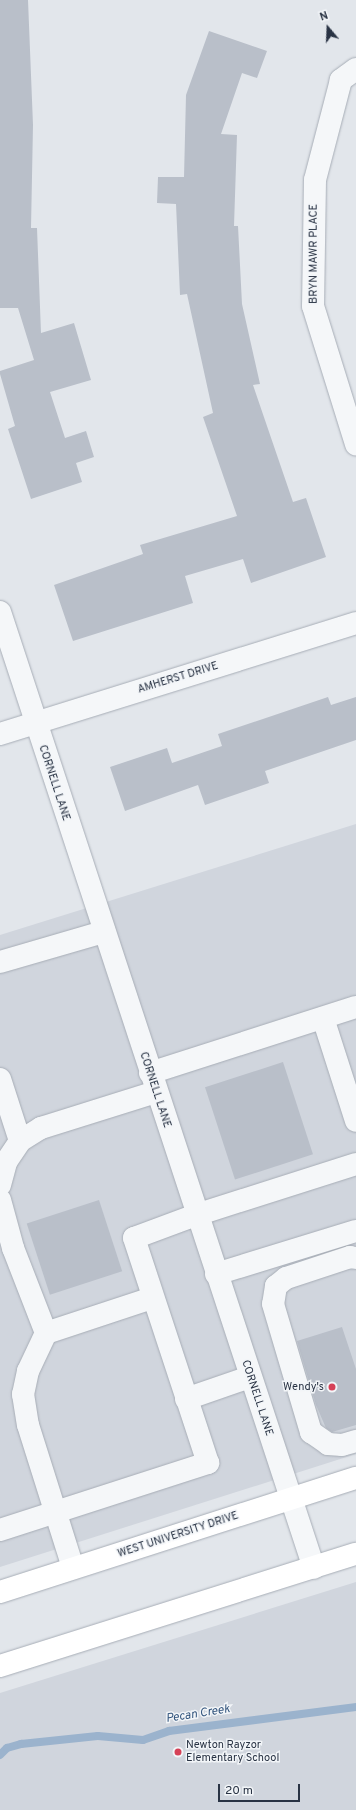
<!DOCTYPE html>
<style>
body{margin:0}
#map{position:relative;width:356px;height:1810px;overflow:hidden;background:#e2e6eb;font-family:Overpass,sans-serif}
div>[style]{position:absolute}
.built>*{inset:0;background:#d0d5dd}
.stream>*{height:8px;margin:-4px;padding:0 4px;transform-origin:4px;border-radius:4px;background:#9bb3cd}
.building>*{inset:0;background:#b9bfc9;transform-origin:0 0}
.roads{filter:drop-shadow(0 0 1px #a7adb6) drop-shadow(0 0 1px #a7adb6)}
.minor>*{height:22px;margin:-11px;padding:0 11px;transform-origin:11px;border-radius:11px;background:#f5f7f9}
.major>*{height:22px;margin:-11px;padding:0 11px;transform-origin:11px;border-radius:11px;background:#fff}
.dots>*{width:11px;height:11px;translate:-50% -50%;box-sizing:border-box;border:2px solid #f2f5f8;border-radius:50%}
span{translate:-50% -50%;white-space:nowrap;text-align:center;line-height:1.15;-webkit-text-stroke:3px #f2f5f8;paint-order:stroke}
.street-label{font-size:11px;color:#293344}
.poi-label{font-size:11px;color:#293344}
.right{translate:-100% -50%;text-align:right}
.left{translate:0 -50%;text-align:left}
.water-label{font-size:12px;color:#30527b;font-style:italic}
.north{position:absolute;left:308px;top:8px;width:40px;height:40px;-webkit-text-stroke:3px #f2f5f8;paint-order:stroke;rotate:341deg;font-size:11px;font-weight:700;line-height:16px;text-align:center;color:#293344}
.north::after{content:'';display:block;margin:auto;width:14px;height:18px;background:#293344;clip-path:polygon(50% 0,100% 100%,50% 72%,0 100%)}
.scale{position:absolute;left:218px;top:1784px;width:82px;height:18px;box-sizing:border-box;border:2px solid #293344;border-top:0;padding-left:5px;font-size:12px;line-height:14px;white-space:nowrap;color:#293344;-webkit-text-stroke:3px #f2f5f8;paint-order:stroke}
</style>
<div id="map">
<div class="built">
<div style="clip-path:polygon(356px 824px,356px 1454px,0 1567px,0 935px)"></div>
<div style="clip-path:polygon(356px 1582px,356px 1810px,0 1810px,0 1693px)"></div>
</div>
<div class="stream">
<div style="left:0;top:1755px;width:10px;rotate:-45deg"></div>
<div style="left:7px;top:1748px;width:15px;rotate:-16deg"></div>
<div style="left:21px;top:1744px;width:77px;rotate:-5.9deg"></div>
<div style="left:98px;top:1736px;width:45px;rotate:5.1deg"></div>
<div style="left:143px;top:1740px;width:28px;rotate:-19deg"></div>
<div style="left:169px;top:1731px;width:189px;rotate:-7.3deg"></div>
</div>
<div class="building">
<div style="clip-path:polygon(0 0,28px 0,33px 125px,31px 228px,37px 228px,41px 333px,74px 323px,91px 380px,50px 392px,65px 438px,86px 431px,94px 457px,76px 463px,82px 482px,31px 499px,8px 429px,15px 426px,0 374px,0 371px,34px 360px,18px 308px,0 308px)"></div>
<div style="clip-path:polygon(209px 31px,267px 51px,257px 78px,242px 73px,221px 134px,237px 135px,234px 226px,238px 226px,242px 304px,260px 384px,253px 385px,293px 502px,306px 498px,326px 557px,251px 583px,243px 559px,185px 576px,193px 603px,73px 641px,54px 585px,143px 554px,140px 545px,237px 516px,203px 417px,213px 413px,187px 294px,180px 295px,176px 204px,157px 203px,158px 177px,184px 177px,186px 95px)"></div>
<div style="clip-path:polygon(328px 697px,331px 705px,356px 697px,356px 740px,265px 771px,269px 783px,205px 805px,198px 785px,125px 811px,110px 767px,167px 748px,172px 763px,222px 746px,218px 734px)"></div>
<div style="left:283px;top:1062px;width:97px;height:82px;rotate:72deg"></div>
<div style="left:99px;top:1200px;width:75px;height:76px;rotate:72deg"></div>
<div style="clip-path:polygon(342px 1327px,356px 1369px,356px 1425px,332px 1432px,326px 1428px,316px 1405px,297px 1341px)"></div>
</div>
<div class="roads">
<div class="minor">
<div style="left:356px;top:69px;width:19px;rotate:144deg"></div>
<div style="left:341px;top:80px;width:103px;rotate:104.6deg"></div>
<div style="left:315px;top:180px;width:126px;rotate:90.9deg"></div>
<div style="left:313px;top:306px;width:145px;rotate:72.7deg"></div>
<div style="left:0;top:612px;width:1006px;rotate:71.82deg"></div>
<div style="left:0;top:734px;width:373px;rotate:-17.3deg"></div>
<div style="left:0;top:962px;width:107px;rotate:-16.2deg"></div>
<div style="left:323px;top:1018px;width:108px;rotate:72.2deg"></div>
<div style="left:150px;top:1073px;width:216px;rotate:-17.8deg"></div>
<div style="left:0;top:1079px;width:65px;rotate:72.1deg"></div>
<div style="left:0;top:1185px;width:24px;rotate:-75deg"></div>
<div style="left:6px;top:1162px;width:25px;rotate:-56deg"></div>
<div style="left:20px;top:1141px;width:25px;rotate:-32deg"></div>
<div style="left:41px;top:1128px;width:121px;rotate:-17.4deg"></div>
<div style="left:0;top:1200px;width:50px;rotate:74.8deg"></div>
<div style="left:13px;top:1248px;width:91px;rotate:68.8deg"></div>
<div style="left:46px;top:1333px;width:42px;rotate:115.3deg"></div>
<div style="left:28px;top:1371px;width:24px;rotate:102deg"></div>
<div style="left:23px;top:1394px;width:31px;rotate:81deg"></div>
<div style="left:28px;top:1425px;width:150px;rotate:72.5deg"></div>
<div style="left:356px;top:1258px;width:6px;rotate:-171deg"></div>
<div style="left:350px;top:1257px;width:67px;rotate:161.8deg"></div>
<div style="left:286px;top:1278px;width:13px;rotate:141deg"></div>
<div style="left:276px;top:1286px;width:18px;rotate:99deg"></div>
<div style="left:273px;top:1304px;width:134px;rotate:73.5deg"></div>
<div style="left:311px;top:1432px;width:21px;rotate:35deg"></div>
<div style="left:328px;top:1444px;width:14px;rotate:4deg"></div>
<div style="left:342px;top:1445px;width:15px;rotate:-16deg"></div>
<div style="left:216px;top:1274px;width:146px;rotate:-17.1deg"></div>
<div style="left:46px;top:1333px;width:112px;rotate:-18.3deg"></div>
<div style="left:186px;top:1399px;width:68px;rotate:-19deg"></div>
<div style="left:0;top:1530px;width:219px;rotate:-17.9deg"></div>
<div style="left:208px;top:1463px;width:237px;rotate:-108.2deg"></div>
<div style="left:134px;top:1238px;width:66px;rotate:-20.4deg"></div>
<div style="left:196px;top:1215px;width:168px;rotate:-17.7deg"></div>
</div>
<div class="major">
<div style="left:0;top:1592px;width:374px;rotate:-17.8deg"></div>
<div style="left:0;top:1666px;width:373px;rotate:-17.5deg"></div>
</div>
</div>
<div class="dots">
<div style="left:332px;top:1387px;background:#d64157"></div>
<div style="left:178px;top:1752px;background:#d64157"></div>
</div>
<div class="street-label">
<span style="left:314px;top:254px;rotate:-90deg">BRYN MAWR PLACE</span>
<span style="left:178px;top:678px;rotate:-17deg">AMHERST DRIVE</span>
<span style="left:54px;top:783px;rotate:72deg">CORNELL LANE</span>
<span style="left:155px;top:1090px;rotate:72deg">CORNELL LANE</span>
<span style="left:257px;top:1398px;rotate:72deg">CORNELL LANE</span>
<span style="left:178px;top:1535px;rotate:-18deg">WEST UNIVERSITY DRIVE</span>
</div>
<div class="poi-label">
<span class="right" style="left:324px;top:1387px">Wendy's</span>
<span class="left" style="left:186px;top:1752px">Newton Rayzor<br>Elementary School</span>
</div>
<div class="water-label">
<span style="left:198px;top:1715px;rotate:-9deg">Pecan Creek</span>
</div>
<div class="north">N</div>
<div class="scale">20 m</div>
</div>
